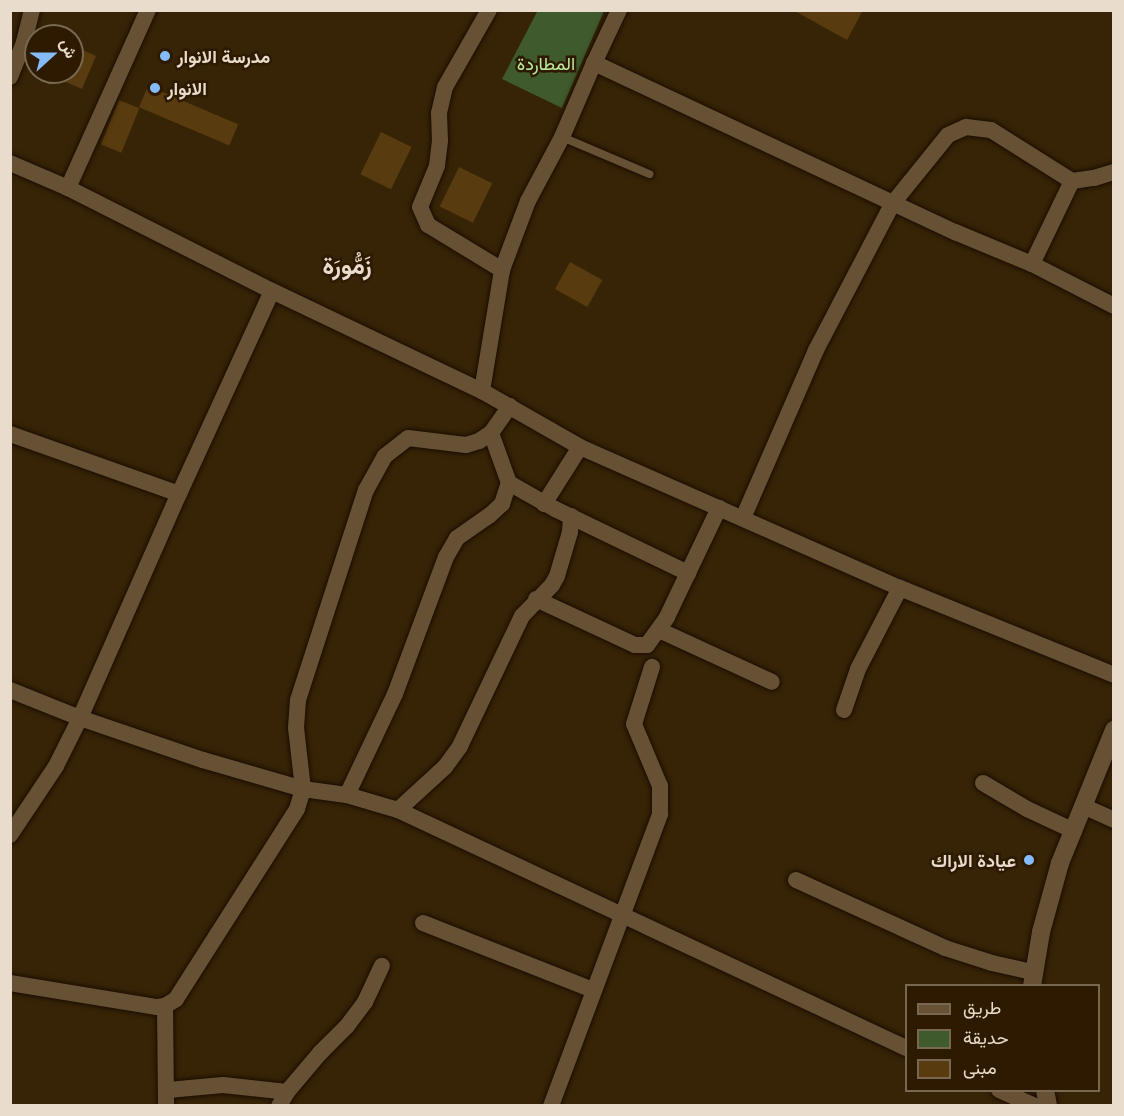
<!DOCTYPE html>
<meta charset="utf-8">
<style>
body{margin:0}
#map{position:relative;width:1124px;height:1116px;overflow:hidden;background:#372406;font-family:"Noto Sans",Vazirmatn,sans-serif}
div>[style]{position:absolute}
.green>*{inset:0;background:#3f5a2c}
.building>*{inset:0;background:#583b0e;transform-origin:0 0}
.roads{filter:drop-shadow(0 0 2px #1b0d00) drop-shadow(0 0 2px #1b0d00)}
.lane>*{height:8px;margin:-4px;padding:0 4px;transform-origin:4px;border-radius:4px;background:#675135}
.street>*{height:16px;margin:-8px;padding:0 8px;transform-origin:8px;border-radius:8px;background:#675135}
.secondary>*{height:18px;margin:-9px;padding:0 9px;transform-origin:9px;border-radius:9px;background:#675135}
.dots>*{width:16px;height:16px;translate:-50% -50%;box-sizing:border-box;border:3px solid #2d1a00;border-radius:50%}
span{translate:-50% -50%;white-space:nowrap;text-align:center;line-height:1.15;-webkit-text-stroke:5px #2d1a00;paint-order:stroke}
.poi-label{font-size:18px;color:#e9dccc;font-weight:700}
.left{translate:0 -50%;text-align:left}
.right{translate:-100% -50%;text-align:right}
.park-label{font-size:18px;color:#bced9b}
.district-label{font-size:24px;color:#e9dccc;font-weight:700}
.frame{position:absolute;inset:0;border:12px solid #e9dccc;pointer-events:none}
.legend{position:absolute;left:905px;top:984px;width:195px;height:108px;box-sizing:border-box;background:#2d1a00;border:2px solid #786852;margin:0;padding:8px 10px;list-style:none;font-size:18px;color:#e9dccc}
.legend li{display:flex;align-items:center;gap:12px;height:30px}
.legend b{width:30px;border:2px solid #786852}
.north{position:absolute;left:24px;top:24px;width:60px;height:60px;box-sizing:border-box;background:#2d1a00;border:2px solid #786852;border-radius:50%;rotate:69deg;font-size:16px;font-weight:700;line-height:24px;text-align:center;color:#e9dccc}
.north::after{content:'';display:block;margin:auto;width:21px;height:27px;background:#86bbfb;clip-path:polygon(50% 0,100% 100%,50% 72%,0 100%)}
</style>
<div id="map">
<div class="green">
<div style="clip-path:polygon(538px 10px,604px 11px,562px 108px,502px 79px)"></div>
</div>
<div class="building">
<div style="clip-path:polygon(793px 10px,863px 10px,847px 40px)"></div>
<div style="clip-path:polygon(72px 45px,96px 56px,82px 89px,43px 72px,72px 72px)"></div>
<div style="left:148px;top:86px;width:98px;height:23px;rotate:23deg"></div>
<div style="left:119px;top:100px;width:22px;height:48px;rotate:22deg"></div>
<div style="left:381px;top:132px;width:34px;height:47px;rotate:26deg"></div>
<div style="left:459px;top:167px;width:37px;height:44px;rotate:26deg"></div>
<div style="left:570px;top:262px;width:37px;height:31px;rotate:29deg"></div>
</div>
<div class="roads">
<div class="lane">
<div style="left:562px;top:137px;width:95px;rotate:23deg"></div>
</div>
<div class="street">
<div style="left:489px;top:10px;width:89px;rotate:119.7deg"></div>
<div style="left:445px;top:87px;width:27px;rotate:103deg"></div>
<div style="left:439px;top:113px;width:28px;rotate:88deg"></div>
<div style="left:440px;top:141px;width:25px;rotate:97deg"></div>
<div style="left:437px;top:166px;width:44px;rotate:112.5deg"></div>
<div style="left:420px;top:207px;width:20px;rotate:66deg"></div>
<div style="left:428px;top:225px;width:87px;rotate:31.3deg"></div>
<div style="left:594px;top:63px;width:59px;rotate:-64.7deg"></div>
<div style="left:10px;top:77px;width:38px;rotate:-68deg"></div>
<div style="left:24px;top:42px;width:33px;rotate:-76deg"></div>
<div style="left:10px;top:163px;width:63px;rotate:23.3deg"></div>
<div style="left:68px;top:188px;width:229px;rotate:26.8deg"></div>
<div style="left:272px;top:291px;width:233px;rotate:25.5deg"></div>
<div style="left:482px;top:391px;width:113px;rotate:29.7deg"></div>
<div style="left:580px;top:447px;width:350px;rotate:23.8deg"></div>
<div style="left:900px;top:588px;width:231px;rotate:22.1deg"></div>
<div style="left:68px;top:188px;width:195px;rotate:-65.8deg"></div>
<div style="left:1032px;top:264px;width:92px;rotate:-64.3deg"></div>
<div style="left:1072px;top:181px;width:22px;rotate:-8deg"></div>
<div style="left:1094px;top:178px;width:21px;rotate:-17deg"></div>
<div style="left:482px;top:391px;width:123px;rotate:-80.6deg"></div>
<div style="left:502px;top:270px;width:74px;rotate:-69.4deg"></div>
<div style="left:528px;top:201px;width:72px;rotate:-62deg"></div>
<div style="left:562px;top:137px;width:81px;rotate:-66.6deg"></div>
<div style="left:594px;top:63px;width:399px;rotate:25.1deg"></div>
<div style="left:955px;top:232px;width:83px;rotate:22.6deg"></div>
<div style="left:1032px;top:264px;width:92px;rotate:27.1deg"></div>
<div style="left:491px;top:433px;width:53px;rotate:70.2deg"></div>
<div style="left:509px;top:483px;width:53px;rotate:29.5deg"></div>
<div style="left:555px;top:509px;width:148px;rotate:25.7deg"></div>
<div style="left:10px;top:434px;width:179px;rotate:19.5deg"></div>
<div style="left:544px;top:504px;width:67px;rotate:-57.7deg"></div>
<div style="left:743px;top:518px;width:183px;rotate:-66.5deg"></div>
<div style="left:816px;top:350px;width:166px;rotate:-62.4deg"></div>
<div style="left:893px;top:203px;width:87px;rotate:-51deg"></div>
<div style="left:948px;top:135px;width:20px;rotate:-24deg"></div>
<div style="left:966px;top:127px;width:25px;rotate:7deg"></div>
<div style="left:991px;top:130px;width:96px;rotate:32.2deg"></div>
<div style="left:536px;top:599px;width:109px;rotate:24.9deg"></div>
<div style="left:635px;top:645px;width:12px"></div>
<div style="left:647px;top:645px;width:34px;rotate:-54deg"></div>
<div style="left:667px;top:617px;width:121px;rotate:-64.5deg"></div>
<div style="left:659px;top:630px;width:124px;rotate:24.7deg"></div>
<div style="left:10px;top:690px;width:75px;rotate:21.8deg"></div>
<div style="left:80px;top:718px;width:130px;rotate:18.9deg"></div>
<div style="left:203px;top:760px;width:104px;rotate:16.2deg"></div>
<div style="left:303px;top:789px;width:44px;rotate:7.8deg"></div>
<div style="left:347px;top:795px;width:53px;rotate:16.4deg"></div>
<div style="left:398px;top:810px;width:561px;rotate:25.1deg"></div>
<div style="left:844px;top:710px;width:43px;rotate:-71.1deg"></div>
<div style="left:858px;top:669px;width:91px;rotate:-62.6deg"></div>
<div style="left:983px;top:783px;width:51px;rotate:30.6deg"></div>
<div style="left:1027px;top:809px;width:52px;rotate:25.1deg"></div>
<div style="left:347px;top:795px;width:112px;rotate:-64.6deg"></div>
<div style="left:395px;top:694px;width:146px;rotate:-69.6deg"></div>
<div style="left:446px;top:557px;width:22px;rotate:-60deg"></div>
<div style="left:457px;top:538px;width:39px;rotate:-35deg"></div>
<div style="left:489px;top:516px;width:18px;rotate:-43deg"></div>
<div style="left:502px;top:504px;width:22px;rotate:-72deg"></div>
<div style="left:1083px;top:806px;width:34px;rotate:24deg"></div>
<div style="left:398px;top:810px;width:64px;rotate:-42.5deg"></div>
<div style="left:445px;top:767px;width:26px;rotate:-54deg"></div>
<div style="left:460px;top:746px;width:144px;rotate:-64.5deg"></div>
<div style="left:522px;top:616px;width:43px;rotate:-45.9deg"></div>
<div style="left:552px;top:585px;width:10px;rotate:-61deg"></div>
<div style="left:557px;top:576px;width:46px;rotate:-73.5deg"></div>
<div style="left:570px;top:532px;width:16px;rotate:-86deg"></div>
<div style="left:10px;top:835px;width:83px;rotate:-56.3deg"></div>
<div style="left:56px;top:766px;width:54px;rotate:-63.4deg"></div>
<div style="left:80px;top:718px;width:245px;rotate:-66.2deg"></div>
<div style="left:179px;top:494px;width:223px;rotate:-65.4deg"></div>
<div style="left:796px;top:880px;width:164px;rotate:24.5deg"></div>
<div style="left:945px;top:948px;width:49px;rotate:17.7deg"></div>
<div style="left:992px;top:963px;width:41px;rotate:12.7deg"></div>
<div style="left:423px;top:923px;width:183px;rotate:21.5deg"></div>
<div style="left:10px;top:983px;width:149px;rotate:9.3deg"></div>
<div style="left:157px;top:1007px;width:8px;rotate:-7deg"></div>
<div style="left:165px;top:1006px;width:13px;rotate:-32deg"></div>
<div style="left:176px;top:999px;width:225px;rotate:-57.5deg"></div>
<div style="left:297px;top:809px;width:21px;rotate:-73deg"></div>
<div style="left:303px;top:789px;width:61px;rotate:-96.5deg"></div>
<div style="left:296px;top:728px;width:28px;rotate:-86deg"></div>
<div style="left:298px;top:700px;width:221px;rotate:-72.1deg"></div>
<div style="left:366px;top:490px;width:39px;rotate:-61deg"></div>
<div style="left:385px;top:456px;width:29px;rotate:-38deg"></div>
<div style="left:408px;top:438px;width:58px;rotate:6.9deg"></div>
<div style="left:466px;top:445px;width:14px;rotate:-17deg"></div>
<div style="left:479px;top:441px;width:14px;rotate:-34deg"></div>
<div style="left:491px;top:433px;width:33px;rotate:-55deg"></div>
<div style="left:165px;top:1006px;width:100px;rotate:89.4deg"></div>
<div style="left:168px;top:1090px;width:55px;rotate:-5.2deg"></div>
<div style="left:223px;top:1085px;width:64px;rotate:6.2deg"></div>
<div style="left:999px;top:1090px;width:39px;rotate:24deg"></div>
<div style="left:279px;top:1106px;width:16px;rotate:-60deg"></div>
<div style="left:287px;top:1092px;width:51px;rotate:-49.8deg"></div>
<div style="left:320px;top:1053px;width:38px;rotate:-45deg"></div>
<div style="left:347px;top:1026px;width:30px;rotate:-53deg"></div>
<div style="left:365px;top:1002px;width:40px;rotate:-65deg"></div>
<div style="left:551px;top:1106px;width:312px;rotate:-69.5deg"></div>
<div style="left:660px;top:814px;width:28px;rotate:-90deg"></div>
<div style="left:660px;top:786px;width:67px;rotate:-112.8deg"></div>
<div style="left:634px;top:724px;width:60px;rotate:-72.5deg"></div>
</div>
<div class="secondary">
<div style="left:1032px;top:986px;width:55px;rotate:-80.5deg"></div>
<div style="left:1041px;top:932px;width:72px;rotate:-74.6deg"></div>
<div style="left:1060px;top:863px;width:144px;rotate:-67.9deg"></div>
<div style="left:1045px;top:1090px;width:16px;rotate:79deg"></div>
</div>
</div>
<div class="dots">
<div style="left:165px;top:56px;background:#86bbfb"></div>
<div style="left:155px;top:88px;background:#86bbfb"></div>
<div style="left:1029px;top:860px;background:#86bbfb"></div>
</div>
<div class="poi-label">
<span class="left" style="left:177px;top:56px">مدرسة الانوار</span>
<span class="left" style="left:167px;top:88px">الانوار</span>
<span class="right" style="left:1016px;top:860px">عيادة الاراك</span>
</div>
<div class="park-label">
<span style="left:546px;top:63px">المطاردة</span>
</div>
<div class="district-label">
<span style="left:347px;top:265px">زَمُّورَة</span>
</div>
<div class="frame"></div>
<ul class="legend">
<li><b style="height:8px;background:#675135"></b>طريق</li>
<li><b style="height:16px;background:#3f5a2c"></b>حديقة</li>
<li><b style="height:16px;background:#583b0e"></b>مبنى</li>
</ul>
<div class="north">ش</div>
</div>
